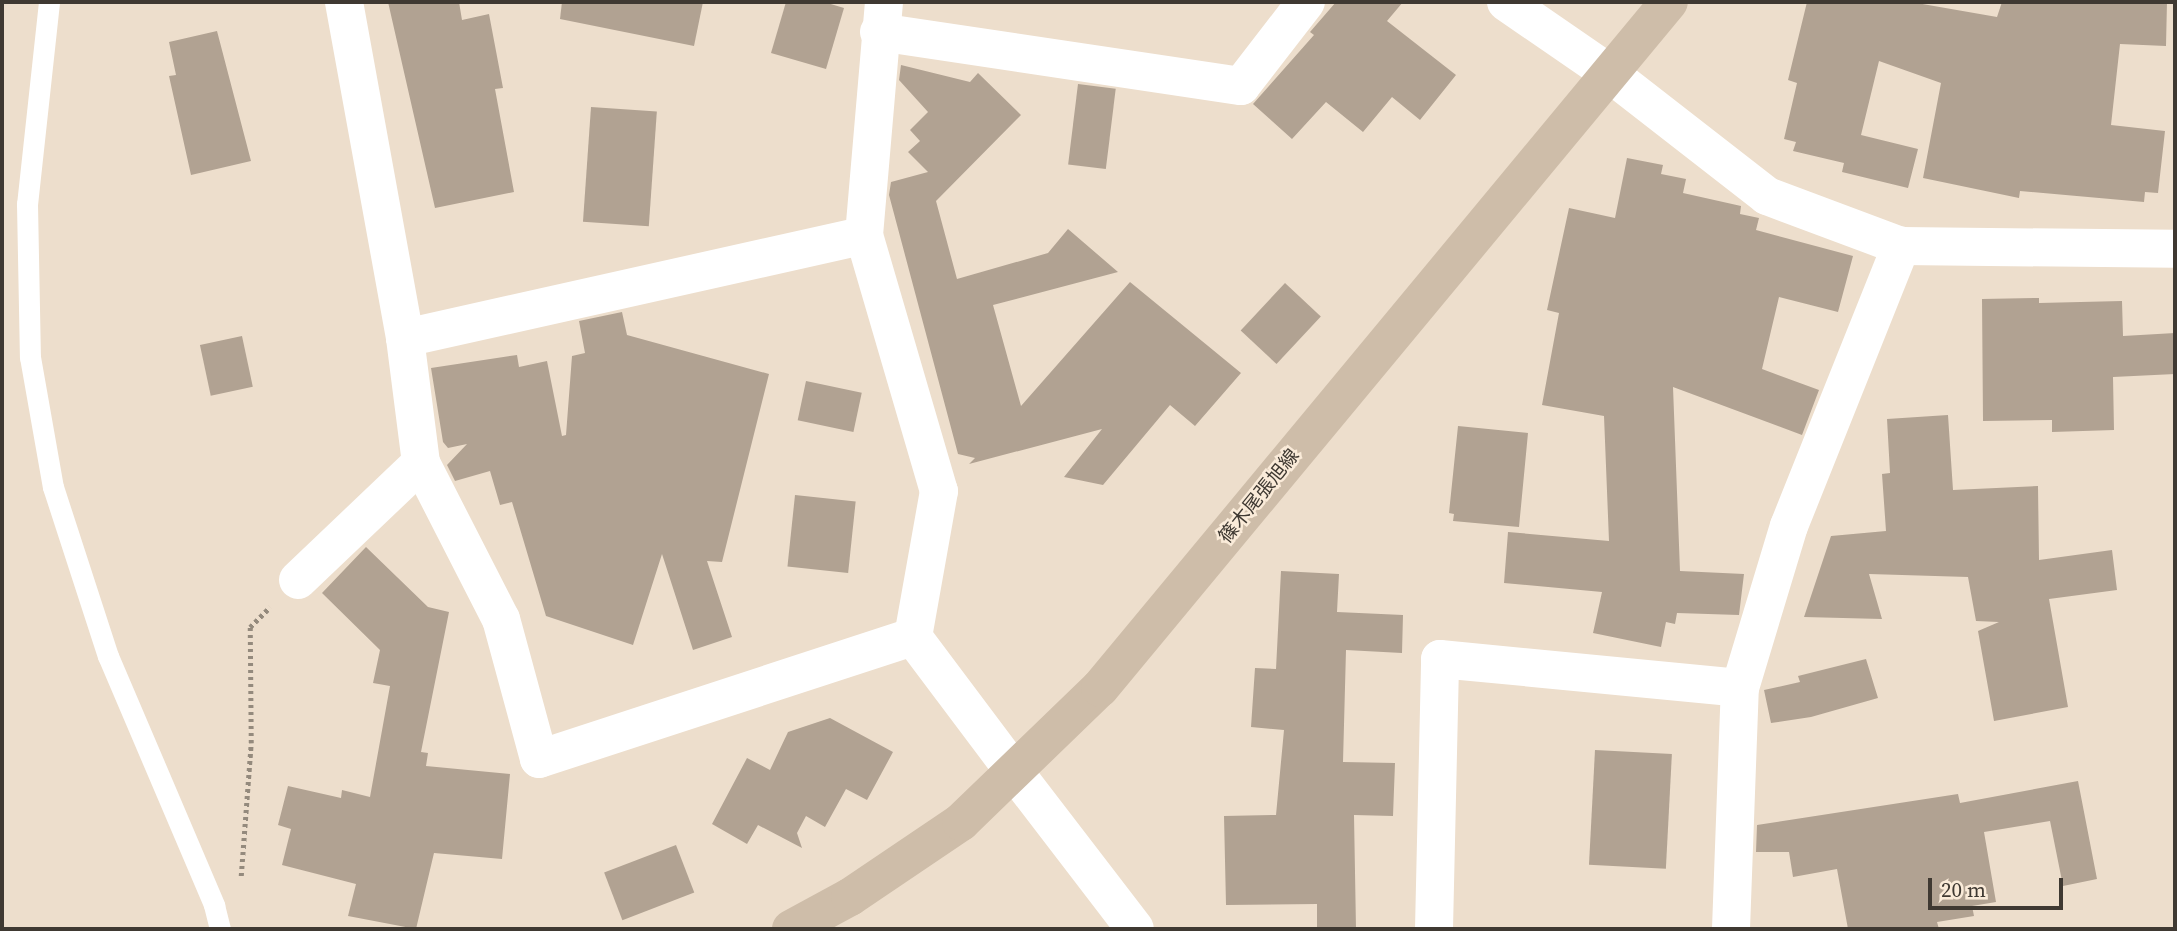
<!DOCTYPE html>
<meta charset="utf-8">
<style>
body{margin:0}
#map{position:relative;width:2177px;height:931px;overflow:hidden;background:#eddecc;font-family:"Source Serif 4","Noto Sans JP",serif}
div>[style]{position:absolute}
.building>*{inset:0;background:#b1a292;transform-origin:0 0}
.path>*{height:4.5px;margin-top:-2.25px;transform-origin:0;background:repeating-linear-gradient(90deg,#948a7d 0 3.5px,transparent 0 7px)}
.service>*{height:21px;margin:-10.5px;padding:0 10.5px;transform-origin:10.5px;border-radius:10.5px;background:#fff}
.minor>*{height:38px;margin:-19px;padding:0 19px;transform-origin:19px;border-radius:19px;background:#fff}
.tertiary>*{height:38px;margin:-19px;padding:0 19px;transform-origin:19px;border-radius:19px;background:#fff}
.secondary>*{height:38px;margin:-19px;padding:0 19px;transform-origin:19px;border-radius:19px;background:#cebda9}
span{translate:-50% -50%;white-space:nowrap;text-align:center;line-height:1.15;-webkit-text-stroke:5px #faebd9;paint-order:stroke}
.street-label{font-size:19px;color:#3f3932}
.frame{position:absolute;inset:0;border:4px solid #3f3932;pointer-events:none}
.scale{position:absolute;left:1928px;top:878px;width:135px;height:32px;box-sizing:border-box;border:4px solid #3f3932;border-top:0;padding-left:9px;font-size:21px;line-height:24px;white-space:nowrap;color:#3f3932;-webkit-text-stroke:5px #faebd9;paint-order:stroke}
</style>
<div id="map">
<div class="building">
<div style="clip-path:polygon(388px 2px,459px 2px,462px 20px,489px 14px,503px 88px,495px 89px,514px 192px,435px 208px)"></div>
<div style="clip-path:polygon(562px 2px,703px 2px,694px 46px,560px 19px)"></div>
<div style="clip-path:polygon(786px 2px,824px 2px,844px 8px,826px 69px,771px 53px)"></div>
<div style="clip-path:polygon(1336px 2px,1403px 2px,1387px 21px,1456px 75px,1420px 120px,1392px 97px,1363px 132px,1326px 102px,1292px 139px,1253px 104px,1314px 35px,1310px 32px)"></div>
<div style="clip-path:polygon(1807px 2px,1911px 2px,1997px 17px,2002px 2px,2167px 2px,2166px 46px,2120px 44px,2111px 125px,2165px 131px,2158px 193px,2145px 192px,2144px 202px,2020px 191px,2019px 198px,1923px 178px,1941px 83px,1879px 61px,1861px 135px,1918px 149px,1908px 188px,1842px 172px,1844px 163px,1793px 151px,1796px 142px,1784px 139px,1797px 83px,1788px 80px)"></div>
<div style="clip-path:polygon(217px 31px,251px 161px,191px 175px,169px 76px,176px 75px,169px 42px)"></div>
<div style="clip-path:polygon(901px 65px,970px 82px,978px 73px,1021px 115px,936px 201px,957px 279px,1048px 253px,1068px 229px,1118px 272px,993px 305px,1021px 406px,1130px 282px,1241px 373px,1195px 426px,1170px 405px,1103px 485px,1064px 477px,1102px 429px,969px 464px,975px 458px,958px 454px,889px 195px,891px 182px,928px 172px,908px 152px,920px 141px,910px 130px,928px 112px,899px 80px)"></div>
<div style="left:1078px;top:84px;width:38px;height:81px;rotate:7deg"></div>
<div style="left:591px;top:107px;width:66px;height:115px;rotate:4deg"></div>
<div style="clip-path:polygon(1627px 158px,1663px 165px,1661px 174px,1686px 179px,1683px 193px,1741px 206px,1740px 214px,1759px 218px,1756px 230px,1853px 256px,1838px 312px,1779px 297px,1762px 369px,1819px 390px,1802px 435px,1673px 387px,1680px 571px,1744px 574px,1739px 615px,1677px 613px,1675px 624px,1666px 622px,1661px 647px,1593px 633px,1602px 592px,1504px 583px,1508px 532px,1609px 541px,1604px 416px,1542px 405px,1559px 313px,1547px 310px,1569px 208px,1615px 218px)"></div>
<div style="left:1285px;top:283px;width:49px;height:65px;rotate:43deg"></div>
<div style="clip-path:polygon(2039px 298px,2039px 303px,2122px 301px,2123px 336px,2175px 333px,2175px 374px,2113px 377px,2114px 430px,2052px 432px,2052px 420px,1983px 421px,1982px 299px)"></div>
<div style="clip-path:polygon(622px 312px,627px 335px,769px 374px,722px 562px,707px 561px,732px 637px,693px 650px,662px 554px,633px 645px,546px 616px,512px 502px,500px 505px,490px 471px,455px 481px,447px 465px,467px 444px,448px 448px,443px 442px,431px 368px,517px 355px,519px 367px,547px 361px,562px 436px,566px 435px,572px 356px,585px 353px,579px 321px)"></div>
<div style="left:242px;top:336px;width:52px;height:43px;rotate:78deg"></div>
<div style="left:806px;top:381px;width:57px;height:40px;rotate:12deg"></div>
<div style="clip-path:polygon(1948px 415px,1953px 490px,2038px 486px,2039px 560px,2112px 550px,2117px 590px,2049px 599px,2068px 707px,1994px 721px,1978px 631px,1999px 622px,1976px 621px,1968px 577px,1869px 574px,1882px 619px,1804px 617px,1831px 536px,1886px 531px,1882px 474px,1890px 473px,1887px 419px)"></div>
<div style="clip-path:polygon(1458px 426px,1528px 433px,1519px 527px,1453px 521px,1454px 514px,1449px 513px)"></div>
<div style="left:795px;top:495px;width:61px;height:72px;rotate:6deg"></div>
<div style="clip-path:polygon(366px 547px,428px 607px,449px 612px,421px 752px,428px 753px,426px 766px,510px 774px,502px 859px,434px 853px,416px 929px,348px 916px,356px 884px,282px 865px,291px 829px,278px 825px,288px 786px,341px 798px,342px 790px,370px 797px,390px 686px,373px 683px,380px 650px,322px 593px)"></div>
<div style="clip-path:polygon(1281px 571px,1339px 574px,1337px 612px,1403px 615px,1402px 653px,1346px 650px,1343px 762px,1395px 763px,1393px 816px,1354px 815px,1356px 929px,1317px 929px,1317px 904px,1226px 905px,1224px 816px,1276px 815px,1284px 730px,1251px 727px,1255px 668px,1276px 669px)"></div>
<div style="clip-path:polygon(1866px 659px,1878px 698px,1811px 717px,1771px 723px,1764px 690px,1800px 682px,1798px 676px)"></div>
<div style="clip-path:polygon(830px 718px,893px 752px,867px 800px,846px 789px,825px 827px,806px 816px,797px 833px,802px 848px,758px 825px,747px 844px,712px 824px,747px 758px,770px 770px,788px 732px)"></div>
<div style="left:1595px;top:750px;width:77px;height:115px;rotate:3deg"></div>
<div style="clip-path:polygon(2078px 781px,2097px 879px,2063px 886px,2050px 821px,1984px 832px,1996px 902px,1972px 906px,1974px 916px,1937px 922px,1939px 929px,1848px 929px,1837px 869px,1793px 877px,1789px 852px,1756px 852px,1757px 825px,1958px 794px,1960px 803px)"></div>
<div style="left:676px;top:845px;width:51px;height:77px;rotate:69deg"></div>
</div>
<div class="path">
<div style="left:241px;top:876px;width:133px;rotate:-85.7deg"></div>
<div style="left:251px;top:743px;width:116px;rotate:-90.5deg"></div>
<div style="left:250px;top:627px;width:28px;rotate:-45deg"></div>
</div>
<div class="service">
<div style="left:49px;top:2px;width:203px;rotate:96.2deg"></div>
<div style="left:27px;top:204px;width:153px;rotate:88.9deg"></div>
<div style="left:30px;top:357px;width:132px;rotate:80deg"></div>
<div style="left:53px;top:487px;width:178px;rotate:72deg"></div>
<div style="left:108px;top:656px;width:271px;rotate:66.9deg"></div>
<div style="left:214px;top:905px;width:25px;rotate:76deg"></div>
</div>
<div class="minor">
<div style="left:344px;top:2px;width:341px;rotate:79.7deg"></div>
<div style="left:405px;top:338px;width:126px;rotate:82.7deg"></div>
<div style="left:421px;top:463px;width:175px;rotate:62.9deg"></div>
<div style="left:501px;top:619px;width:145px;rotate:74.8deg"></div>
<div style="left:539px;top:759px;width:393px;rotate:-18.1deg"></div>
<div style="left:884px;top:2px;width:234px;rotate:94.9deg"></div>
<div style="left:864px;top:235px;width:267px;rotate:73.7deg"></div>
<div style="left:939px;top:491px;width:148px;rotate:100.1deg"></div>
<div style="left:913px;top:637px;width:166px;rotate:53.1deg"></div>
<div style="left:1506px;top:2px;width:125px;rotate:34.6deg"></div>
<div style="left:1609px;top:73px;width:200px;rotate:37.9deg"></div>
<div style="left:1767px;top:196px;width:143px;rotate:20.5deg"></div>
<div style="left:1901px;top:246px;width:274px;rotate:0.6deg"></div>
<div style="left:879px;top:32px;width:366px;rotate:8.5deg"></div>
<div style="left:1241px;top:86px;width:106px;rotate:-52.3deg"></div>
<div style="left:405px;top:338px;width:470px;rotate:-12.6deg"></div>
<div style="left:298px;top:580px;width:170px;rotate:-43.6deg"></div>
<div style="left:1434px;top:929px;width:270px;rotate:-88.7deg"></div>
<div style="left:1440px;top:659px;width:301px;rotate:5.5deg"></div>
<div style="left:1731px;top:929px;width:241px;rotate:-87.9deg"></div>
<div style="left:1740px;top:688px;width:169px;rotate:-73.2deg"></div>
<div style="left:1789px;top:526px;width:302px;rotate:-68.2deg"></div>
</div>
<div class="tertiary">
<div style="left:1013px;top:770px;width:200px;rotate:52.5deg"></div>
</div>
<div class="secondary">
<div style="left:791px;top:929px;width:67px;rotate:-28.5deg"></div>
<div style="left:850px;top:897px;width:134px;rotate:-34deg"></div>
<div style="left:961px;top:822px;width:193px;rotate:-44deg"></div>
<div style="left:1100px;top:688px;width:891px;rotate:-50.33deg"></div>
</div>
<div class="street-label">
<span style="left:1259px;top:496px;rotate:-51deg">篠木尾張旭線</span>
</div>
<div class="frame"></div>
<div class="scale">20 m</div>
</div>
